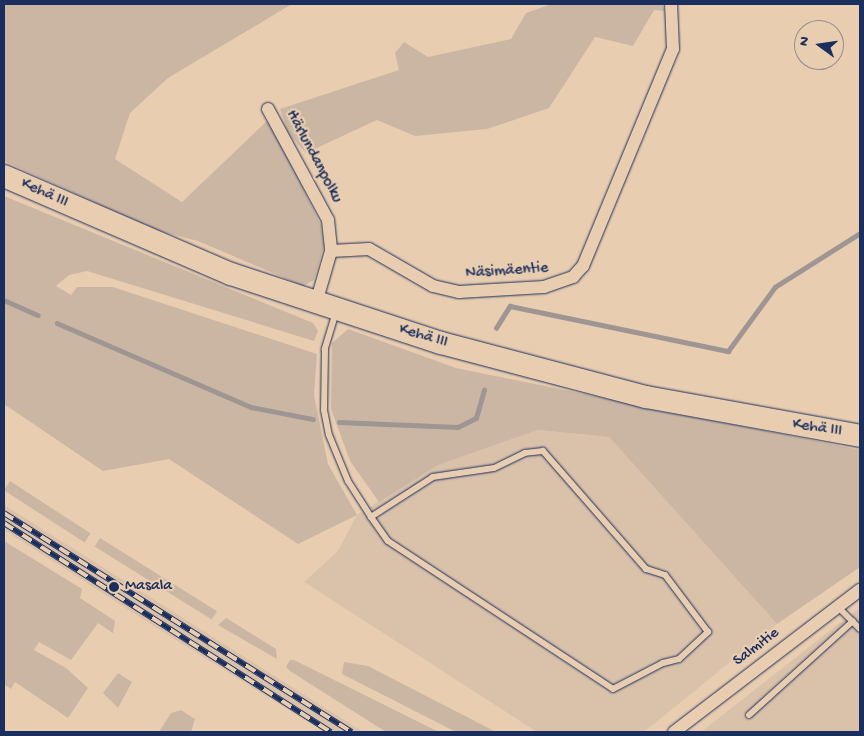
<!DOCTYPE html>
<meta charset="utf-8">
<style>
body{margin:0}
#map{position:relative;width:864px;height:736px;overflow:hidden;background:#e9cdb0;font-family:"Gochi Hand",sans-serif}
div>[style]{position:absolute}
.built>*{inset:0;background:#dac1aa}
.green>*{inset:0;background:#cbb6a4;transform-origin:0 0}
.stream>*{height:4.5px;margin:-2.25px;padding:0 2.25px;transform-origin:2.25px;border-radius:2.25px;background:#9f9592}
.roads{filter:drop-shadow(0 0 1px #1b2f5e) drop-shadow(0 0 1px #1b2f5e)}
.lane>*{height:6px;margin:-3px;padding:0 3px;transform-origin:3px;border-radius:3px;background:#e9cdb0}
.street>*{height:12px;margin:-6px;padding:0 6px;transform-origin:6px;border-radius:6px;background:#e9cdb0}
.highway>*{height:22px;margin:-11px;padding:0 11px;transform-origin:11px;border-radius:11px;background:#e9cdb0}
.rail>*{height:5.5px;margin-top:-2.75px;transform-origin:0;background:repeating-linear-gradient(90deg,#e9cdb0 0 11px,#1b2f5e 0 22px);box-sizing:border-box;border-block:1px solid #1b2f5e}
.dots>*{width:14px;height:14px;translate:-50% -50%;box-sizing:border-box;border:2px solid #e9cdb0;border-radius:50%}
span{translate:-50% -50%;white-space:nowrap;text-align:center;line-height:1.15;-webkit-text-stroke:4.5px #e9cdb0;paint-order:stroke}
.street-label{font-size:16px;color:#1b2f5e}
.poi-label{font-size:16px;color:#1b2f5e}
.left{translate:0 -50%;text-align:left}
.frame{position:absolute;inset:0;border:5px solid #1b2f5e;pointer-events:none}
.north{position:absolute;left:794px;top:20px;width:50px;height:50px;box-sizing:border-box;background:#e9cdb0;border:1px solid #978e8f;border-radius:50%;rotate:284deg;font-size:14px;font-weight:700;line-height:20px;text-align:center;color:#1b2f5e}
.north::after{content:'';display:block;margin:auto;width:18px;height:22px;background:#1b2f5e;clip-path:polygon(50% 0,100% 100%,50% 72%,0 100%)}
</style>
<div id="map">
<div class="built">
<div style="clip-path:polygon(538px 430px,609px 437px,777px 624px,644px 732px,537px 732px,304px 582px,338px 551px,357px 515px,438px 465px)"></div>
<div style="clip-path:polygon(4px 505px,85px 556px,363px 732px,324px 732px,168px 635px,4px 530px)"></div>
<div style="clip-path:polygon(860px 608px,860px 732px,701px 732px,841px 622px)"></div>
</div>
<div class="green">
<div style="clip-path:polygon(4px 4px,292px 4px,168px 78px,130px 113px,115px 159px,182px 202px,269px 119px,321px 225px,324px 246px,314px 280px,303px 286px,198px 241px,155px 230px,4px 161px)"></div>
<div style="clip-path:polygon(552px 4px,662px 4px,665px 11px,654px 10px,633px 46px,595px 37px,549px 108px,487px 129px,415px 136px,377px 120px,306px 153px,288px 133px,280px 109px,399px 70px,395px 53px,404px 42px,428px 57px,511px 39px,526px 13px)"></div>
<div style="clip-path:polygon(4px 196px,313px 323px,318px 331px,314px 341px,87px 271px,69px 275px,56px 286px,71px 295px,77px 287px,113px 287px,317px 354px,314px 395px,328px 464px,357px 515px,298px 544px,169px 459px,103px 471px,4px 404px)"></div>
<div style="clip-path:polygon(348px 329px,456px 368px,860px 450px,860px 567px,777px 624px,609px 437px,538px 430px,438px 465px,379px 502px,350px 461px,331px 409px,332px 343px)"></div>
<div style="left:10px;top:481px;width:96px;height:11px;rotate:33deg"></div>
<div style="left:100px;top:538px;width:138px;height:10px;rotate:32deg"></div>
<div style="clip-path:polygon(4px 541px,82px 589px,80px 598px,115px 621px,113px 633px,98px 623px,71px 660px,39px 642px,34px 650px,66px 668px,88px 688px,68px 718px,15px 682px,11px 689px,4px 684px)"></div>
<div style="clip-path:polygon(226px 618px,276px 649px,277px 659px,218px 625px)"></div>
<div style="clip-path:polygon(290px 660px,294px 660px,439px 732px,386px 732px,290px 671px,286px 667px)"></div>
<div style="clip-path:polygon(344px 662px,368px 666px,496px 732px,456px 732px,342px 674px)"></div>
<div style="clip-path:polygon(118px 673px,132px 682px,118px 708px,103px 693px)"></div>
<div style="clip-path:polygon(181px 710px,195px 719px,191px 732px,159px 732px,171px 713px)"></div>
</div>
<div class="stream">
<div style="left:4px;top:300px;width:37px;rotate:24deg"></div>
<div style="left:57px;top:323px;width:211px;rotate:23.4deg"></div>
<div style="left:251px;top:407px;width:63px;rotate:11deg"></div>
<div style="left:496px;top:328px;width:26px;rotate:-58deg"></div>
<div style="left:510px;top:306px;width:223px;rotate:11.7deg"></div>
<div style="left:728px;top:351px;width:79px;rotate:-53.7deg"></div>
<div style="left:775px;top:287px;width:101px;rotate:-32.4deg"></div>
<div style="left:339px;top:422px;width:119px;rotate:2.4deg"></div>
<div style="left:458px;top:427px;width:20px;rotate:-27deg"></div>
<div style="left:476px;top:418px;width:29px;rotate:-74deg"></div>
</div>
<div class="roads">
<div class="lane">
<div style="left:336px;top:312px;width:39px;rotate:107deg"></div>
<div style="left:325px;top:349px;width:61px;rotate:90.9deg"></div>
<div style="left:324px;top:410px;width:25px;rotate:79deg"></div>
<div style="left:329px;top:435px;width:50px;rotate:67.6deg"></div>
<div style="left:348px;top:481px;width:43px;rotate:57.4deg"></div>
<div style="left:371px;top:517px;width:29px;rotate:55deg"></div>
<div style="left:388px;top:541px;width:269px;rotate:33.3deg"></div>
<div style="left:613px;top:689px;width:56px;rotate:-27.5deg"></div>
<div style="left:663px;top:663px;width:16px;rotate:-14deg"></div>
<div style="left:679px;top:659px;width:40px;rotate:-43deg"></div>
<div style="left:708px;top:632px;width:71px;rotate:-127deg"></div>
<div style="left:665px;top:575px;width:20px;rotate:-162deg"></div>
<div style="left:646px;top:569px;width:157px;rotate:-131.1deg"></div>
<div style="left:543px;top:451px;width:18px;rotate:174deg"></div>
<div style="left:525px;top:453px;width:34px;rotate:154deg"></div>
<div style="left:494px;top:468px;width:62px;rotate:171.6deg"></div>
<div style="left:433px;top:477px;width:74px;rotate:147.2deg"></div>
<div style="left:838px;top:607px;width:31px;rotate:45deg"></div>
<div style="left:749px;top:715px;width:140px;rotate:-42.1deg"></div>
</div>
<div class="street">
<div style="left:268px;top:109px;width:126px;rotate:61.6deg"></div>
<div style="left:328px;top:220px;width:31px;rotate:84deg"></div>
<div style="left:331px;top:251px;width:54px;rotate:106.1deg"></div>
<div style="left:331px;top:251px;width:38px;rotate:-3deg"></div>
<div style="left:369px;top:249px;width:74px;rotate:30deg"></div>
<div style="left:433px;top:286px;width:27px;rotate:13deg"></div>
<div style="left:459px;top:292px;width:85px;rotate:-3.4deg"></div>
<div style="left:544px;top:287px;width:31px;rotate:-19deg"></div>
<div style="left:573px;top:277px;width:15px;rotate:-48deg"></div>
<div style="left:583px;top:266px;width:235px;rotate:-67.5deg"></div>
<div style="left:673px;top:49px;width:45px;rotate:-92.5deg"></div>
<div style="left:674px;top:732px;width:234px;rotate:-37.4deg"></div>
</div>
<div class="highway">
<div style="left:4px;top:176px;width:247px;rotate:23.4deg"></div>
<div style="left:231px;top:274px;width:221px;rotate:18.2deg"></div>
<div style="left:441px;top:343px;width:212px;rotate:14.8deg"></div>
<div style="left:646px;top:397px;width:218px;rotate:10.3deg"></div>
</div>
</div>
<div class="rail">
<div style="left:4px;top:513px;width:411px;rotate:32.2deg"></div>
<div style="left:4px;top:523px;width:388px;rotate:32.6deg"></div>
</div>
<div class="dots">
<div style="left:114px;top:587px;background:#1b2f5e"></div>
</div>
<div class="street-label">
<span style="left:313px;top:157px;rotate:62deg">Härlundanpolku</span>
<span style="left:44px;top:194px;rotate:25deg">Kehä III</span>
<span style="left:507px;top:272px;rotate:-4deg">Näsimäentie</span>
<span style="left:423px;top:337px;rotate:17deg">Kehä III</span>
<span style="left:817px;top:429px;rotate:9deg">Kehä III</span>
<span style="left:757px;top:648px;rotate:-37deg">Salmitie</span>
</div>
<div class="poi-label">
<span class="left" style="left:125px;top:587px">Masala</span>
</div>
<div class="frame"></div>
<div class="north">N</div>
</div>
